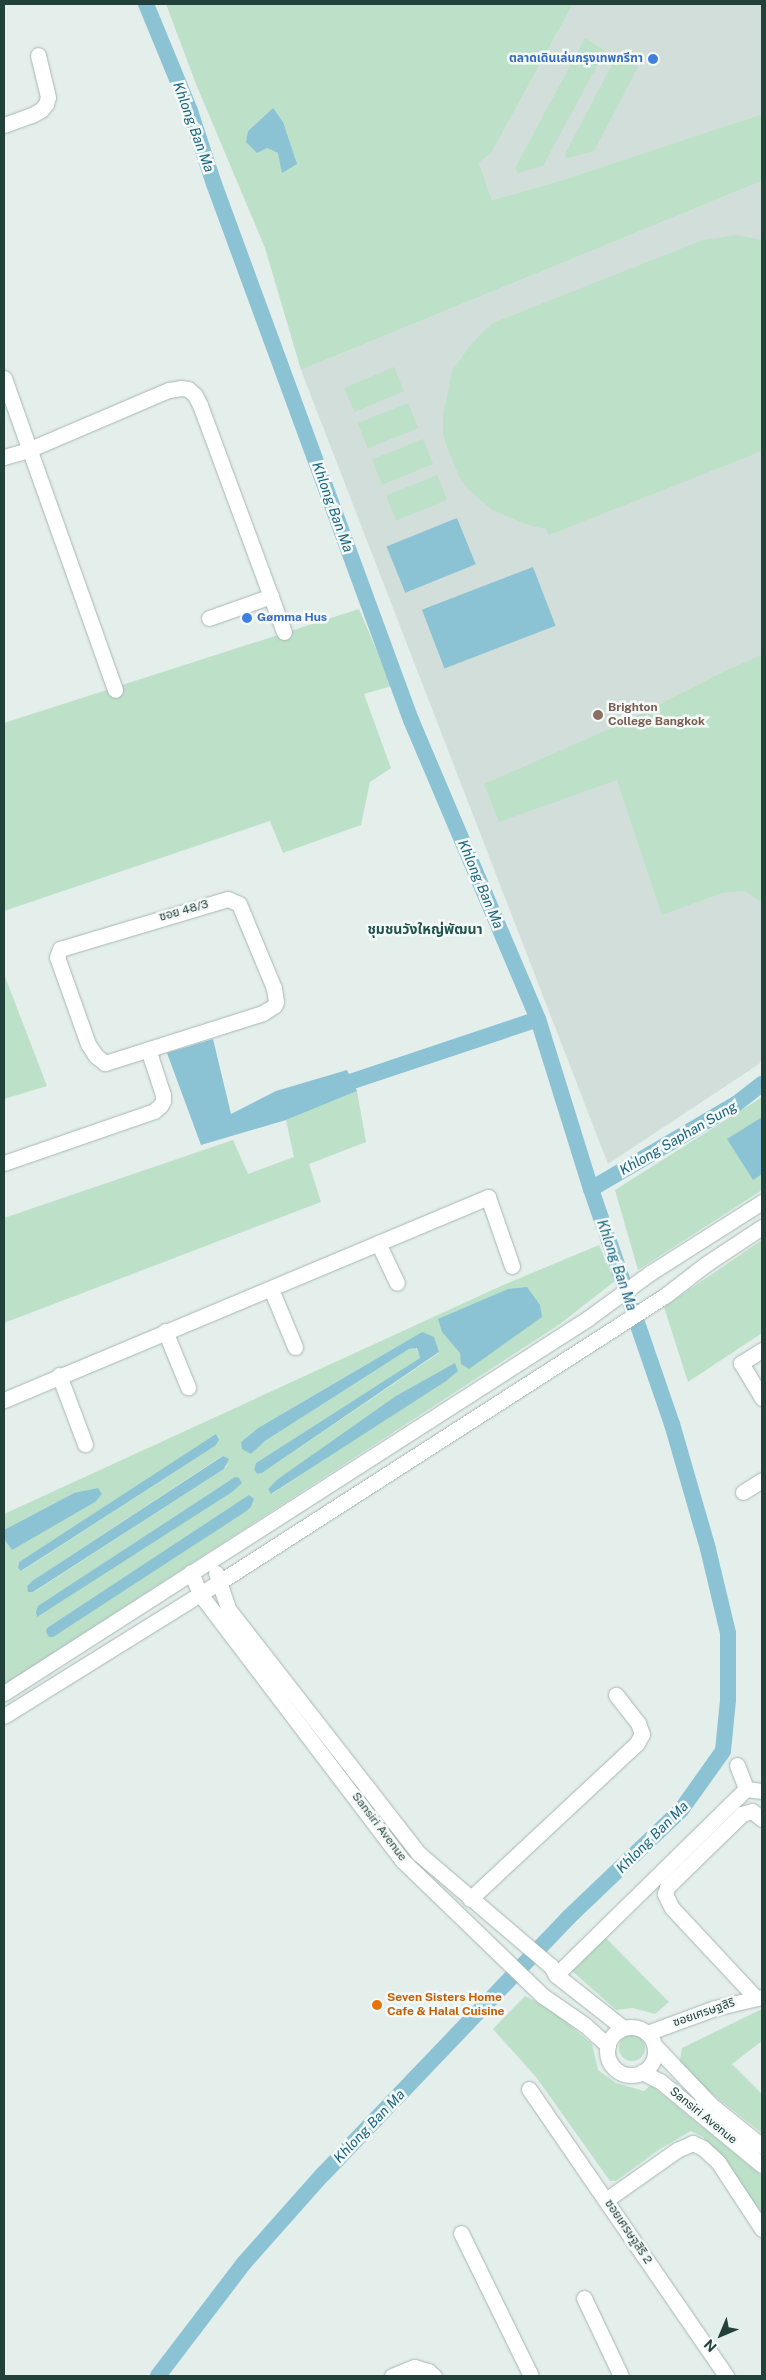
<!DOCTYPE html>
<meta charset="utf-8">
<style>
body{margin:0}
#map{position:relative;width:766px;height:2380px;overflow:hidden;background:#e4eeeb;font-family:"Public Sans","Noto Sans Thai",sans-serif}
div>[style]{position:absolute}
.built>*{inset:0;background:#d2deda}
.green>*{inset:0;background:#bde0c9;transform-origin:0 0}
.round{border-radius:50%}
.water>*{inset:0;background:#8bc3d5;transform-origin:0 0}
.canal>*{height:16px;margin:-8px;padding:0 8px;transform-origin:8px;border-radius:8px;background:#8bc3d5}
.roads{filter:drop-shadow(0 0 1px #a6b7b3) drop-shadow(0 0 1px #a6b7b3)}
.minor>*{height:15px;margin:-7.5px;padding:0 7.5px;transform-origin:7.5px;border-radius:7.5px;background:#fff}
.minor>.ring{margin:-7.5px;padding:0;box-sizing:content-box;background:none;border:15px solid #fff;border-radius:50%}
.dots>*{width:14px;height:14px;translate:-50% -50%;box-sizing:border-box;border:2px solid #f5faf8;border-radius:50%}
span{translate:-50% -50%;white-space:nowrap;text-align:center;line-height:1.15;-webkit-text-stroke:5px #f5faf8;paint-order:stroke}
.shop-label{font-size:12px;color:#366cbe;font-weight:700}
.right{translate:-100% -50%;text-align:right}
.left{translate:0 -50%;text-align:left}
.education-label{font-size:12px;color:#785e54;font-weight:700}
.street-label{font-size:12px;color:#23413b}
.food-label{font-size:12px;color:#c56008;font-weight:700}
.water-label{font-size:14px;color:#1a6580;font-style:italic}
.neighbourhood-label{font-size:14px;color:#1d544c;font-weight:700}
.frame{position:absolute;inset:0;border:5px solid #23413b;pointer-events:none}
.north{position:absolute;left:696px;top:2310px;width:50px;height:50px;-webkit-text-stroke:4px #f5faf8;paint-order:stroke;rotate:225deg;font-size:14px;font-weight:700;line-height:20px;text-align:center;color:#23413b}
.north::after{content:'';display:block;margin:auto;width:18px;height:22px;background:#23413b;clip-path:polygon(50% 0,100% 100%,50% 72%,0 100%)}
</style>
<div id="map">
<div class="built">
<div style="clip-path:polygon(573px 4px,762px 4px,762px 114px,556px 182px,492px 200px,479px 163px,492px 152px)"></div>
<div style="clip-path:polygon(762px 181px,762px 1059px,759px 1064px,608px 1164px,301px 370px)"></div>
</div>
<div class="green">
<div style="clip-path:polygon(evenodd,166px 4px,573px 4px,492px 152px,479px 163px,492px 200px,556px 182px,762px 114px,762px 181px,301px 370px,265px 248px,196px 84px,166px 4px,273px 108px,278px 153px,267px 148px,248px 131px,273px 108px)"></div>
<div style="clip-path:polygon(585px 38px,605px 51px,543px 166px,518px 173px,515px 168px)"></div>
<div style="clip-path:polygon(617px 55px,638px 67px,594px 151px,567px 158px,565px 154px)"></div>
<div style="clip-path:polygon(737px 235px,762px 240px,762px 451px,549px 535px,546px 529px,528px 525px,492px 510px,469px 490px,459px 476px,447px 447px,443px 434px,443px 416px,452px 371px,469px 347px,482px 333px,493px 323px,703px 240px)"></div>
<div style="left:394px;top:367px;width:26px;height:54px;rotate:67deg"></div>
<div style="left:408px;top:403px;width:27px;height:54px;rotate:68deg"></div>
<div style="left:423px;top:439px;width:27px;height:55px;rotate:68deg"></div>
<div style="left:437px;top:475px;width:27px;height:55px;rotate:68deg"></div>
<div style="clip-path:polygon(359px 609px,392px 686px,364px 694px,391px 768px,370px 782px,361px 825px,283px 853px,270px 821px,4px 911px,4px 723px)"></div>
<div style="clip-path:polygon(762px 655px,762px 903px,745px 891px,722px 893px,662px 915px,617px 780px,499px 822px,484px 784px,623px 723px,727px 670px)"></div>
<div style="clip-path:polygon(4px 974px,47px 1086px,4px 1099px)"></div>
<div style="clip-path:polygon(357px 1091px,366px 1142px,309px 1164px,321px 1202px,4px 1323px,4px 1218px,233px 1140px,248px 1174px,294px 1157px,286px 1120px)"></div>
<div style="clip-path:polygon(762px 1097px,762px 1190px,638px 1270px,615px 1190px)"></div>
<div style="clip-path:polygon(762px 1240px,762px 1333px,688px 1382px,664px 1307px)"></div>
<div style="clip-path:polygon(evenodd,599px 1245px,615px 1281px,560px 1324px,4px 1685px,4px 1539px,12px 1550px,74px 1493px,4px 1530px,4px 1514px,501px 1286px,599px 1245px,422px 1332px,439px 1353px,262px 1473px,257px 1474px,254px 1469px,256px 1463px,421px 1358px,416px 1348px,409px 1349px,265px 1441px,251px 1453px,241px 1442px,258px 1428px,422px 1332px,599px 1245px,458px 1371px,272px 1494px,268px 1489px,458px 1371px,599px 1245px,216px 1435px,215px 1446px,22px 1571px,18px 1568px,19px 1562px,216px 1435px,599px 1245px,222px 1456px,227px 1466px,224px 1469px,34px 1592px,29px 1592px,27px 1586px,32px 1581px,222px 1456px,599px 1245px,235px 1477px,36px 1612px,39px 1606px,235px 1477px)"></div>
<div style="clip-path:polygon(604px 1936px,669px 2002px,655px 2014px,633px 2008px,616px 2010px,571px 1970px)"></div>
<div style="clip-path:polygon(525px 1996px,552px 2010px,592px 2044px,598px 2070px,616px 2083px,644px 2091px,651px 2085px,762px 2176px,762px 2213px,703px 2137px,691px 2131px,660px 2149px,616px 2181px,610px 2181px,536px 2077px,493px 2029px)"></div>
<div style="clip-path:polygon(762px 2009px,762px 2041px,732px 2064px,762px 2094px,762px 2133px,689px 2076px,680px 2060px,682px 2048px)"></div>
<div class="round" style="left:619px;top:2035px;width:26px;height:26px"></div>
</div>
<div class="water">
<div style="clip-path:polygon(273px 108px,283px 122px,297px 164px,282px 173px,278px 153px,267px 148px,257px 153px,246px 142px,248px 131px)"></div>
<div style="left:457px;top:518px;width:50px;height:76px;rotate:68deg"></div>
<div style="left:533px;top:567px;width:63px;height:119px;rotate:69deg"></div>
<div style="clip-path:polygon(213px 1039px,231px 1114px,276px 1091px,347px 1070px,357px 1091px,286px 1120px,201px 1145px,167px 1053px)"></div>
<div style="clip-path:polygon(762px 1117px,762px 1174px,753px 1180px,727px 1139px)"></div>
<div style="clip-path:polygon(527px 1287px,540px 1305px,542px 1317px,469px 1369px,461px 1364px,460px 1353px,442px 1332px,438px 1319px,508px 1289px)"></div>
<div style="clip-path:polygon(422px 1332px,434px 1337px,439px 1352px,262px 1473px,257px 1474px,254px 1469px,256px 1463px,420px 1358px,417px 1348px,409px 1349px,265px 1441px,251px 1454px,242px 1449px,241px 1442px,258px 1428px)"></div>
<div style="clip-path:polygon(455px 1363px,458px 1371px,446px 1381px,271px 1494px,268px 1489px,278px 1479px,396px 1396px)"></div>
<div style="clip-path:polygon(216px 1434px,219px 1440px,215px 1446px,21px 1571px,18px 1568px,19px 1562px)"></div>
<div style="clip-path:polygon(223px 1456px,229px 1459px,224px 1469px,33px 1592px,28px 1592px,27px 1586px,32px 1581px)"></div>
<div style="clip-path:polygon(235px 1477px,239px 1478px,242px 1483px,232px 1492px,37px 1617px,36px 1612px,38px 1606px)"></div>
<div style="clip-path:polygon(98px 1488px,102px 1494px,95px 1502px,12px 1550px,4px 1539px,4px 1530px,74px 1493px)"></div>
<div style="clip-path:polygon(249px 1495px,254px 1499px,251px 1507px,245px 1512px,53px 1637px,49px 1637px,46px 1632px,47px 1628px)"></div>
</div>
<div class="canal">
<div style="left:146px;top:4px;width:116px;rotate:67.6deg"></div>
<div style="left:190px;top:111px;width:77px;rotate:71.8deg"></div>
<div style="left:214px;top:184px;width:571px;rotate:69.82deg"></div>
<div style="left:411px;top:720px;width:325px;rotate:67deg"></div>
<div style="left:538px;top:1019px;width:178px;rotate:72.7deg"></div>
<div style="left:591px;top:1189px;width:249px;rotate:71deg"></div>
<div style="left:672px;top:1424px;width:130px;rotate:73.9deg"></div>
<div style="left:708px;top:1549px;width:86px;rotate:76.6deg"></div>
<div style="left:728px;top:1633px;width:67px;rotate:90deg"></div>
<div style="left:728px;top:1700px;width:51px;rotate:95.6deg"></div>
<div style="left:723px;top:1751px;width:72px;rotate:125.4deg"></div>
<div style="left:681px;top:1810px;width:155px;rotate:136.3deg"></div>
<div style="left:569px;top:1917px;width:356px;rotate:133.7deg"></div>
<div style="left:323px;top:2174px;width:119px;rotate:131.6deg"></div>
<div style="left:244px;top:2263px;width:142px;rotate:127.3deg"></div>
<div style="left:332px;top:1088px;width:217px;rotate:-18.5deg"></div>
<div style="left:591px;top:1189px;width:168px;rotate:-30.4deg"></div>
<div style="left:736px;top:1104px;width:33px;rotate:-38deg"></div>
</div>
<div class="roads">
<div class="minor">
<div style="left:4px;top:125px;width:30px;rotate:-20deg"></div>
<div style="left:32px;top:115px;width:10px;rotate:-29deg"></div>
<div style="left:41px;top:110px;width:8px;rotate:-50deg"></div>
<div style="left:46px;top:104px;width:7px;rotate:-74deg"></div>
<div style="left:48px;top:97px;width:43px;rotate:-103.4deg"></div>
<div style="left:4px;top:378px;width:331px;rotate:70.4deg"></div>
<div style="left:4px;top:457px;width:25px;rotate:-16deg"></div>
<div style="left:28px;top:450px;width:153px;rotate:-23.1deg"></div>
<div style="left:169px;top:390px;width:12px;rotate:-9deg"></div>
<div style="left:181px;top:388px;width:7px;rotate:8deg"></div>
<div style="left:188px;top:389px;width:9px;rotate:41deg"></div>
<div style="left:195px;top:395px;width:11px;rotate:63deg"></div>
<div style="left:200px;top:405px;width:242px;rotate:69.7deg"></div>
<div style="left:209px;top:618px;width:66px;rotate:-19.5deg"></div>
<div style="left:228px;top:899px;width:12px;rotate:24deg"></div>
<div style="left:239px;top:904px;width:91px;rotate:67.4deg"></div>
<div style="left:274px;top:988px;width:14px;rotate:82deg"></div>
<div style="left:276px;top:1002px;width:4px;rotate:117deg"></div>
<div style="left:274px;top:1006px;width:13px;rotate:148deg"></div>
<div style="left:263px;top:1013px;width:166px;rotate:162.4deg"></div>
<div style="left:105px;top:1063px;width:11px;rotate:-142deg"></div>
<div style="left:96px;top:1056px;width:14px;rotate:-124deg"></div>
<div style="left:88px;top:1044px;width:92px;rotate:-109.6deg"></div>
<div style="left:57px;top:957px;width:9px;rotate:-69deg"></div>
<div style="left:60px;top:949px;width:175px;rotate:-16.6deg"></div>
<div style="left:4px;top:1163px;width:159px;rotate:-19.1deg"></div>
<div style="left:154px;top:1111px;width:8px;rotate:-40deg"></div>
<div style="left:160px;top:1106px;width:6px;rotate:-59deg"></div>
<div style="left:163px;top:1101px;width:6px;rotate:-90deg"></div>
<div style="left:163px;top:1095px;width:48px;rotate:-108.1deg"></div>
<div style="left:378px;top:1243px;width:44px;rotate:64.6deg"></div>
<div style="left:271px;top:1289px;width:63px;rotate:67.5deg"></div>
<div style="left:165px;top:1331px;width:61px;rotate:67.7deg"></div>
<div style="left:762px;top:1350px;width:25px;rotate:148deg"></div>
<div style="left:741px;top:1363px;width:41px;rotate:59deg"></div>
<div style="left:59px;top:1375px;width:74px;rotate:69.4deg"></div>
<div style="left:4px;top:1400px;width:525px;rotate:-22.75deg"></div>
<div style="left:488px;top:1197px;width:73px;rotate:70.8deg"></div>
<div style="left:743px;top:1492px;width:22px;rotate:-32deg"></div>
<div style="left:191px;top:1572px;width:24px;rotate:68deg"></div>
<div style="left:200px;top:1594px;width:335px;rotate:52.8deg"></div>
<div style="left:403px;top:1861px;width:194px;rotate:44deg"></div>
<div style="left:543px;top:1996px;width:51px;rotate:34.6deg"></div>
<div style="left:585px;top:2025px;width:31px;rotate:42deg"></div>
<div style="left:216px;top:1573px;width:39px;rotate:71deg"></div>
<div style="left:229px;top:1610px;width:308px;rotate:52.1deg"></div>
<div style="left:418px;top:1853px;width:175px;rotate:40.4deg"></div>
<div style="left:551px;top:1966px;width:10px;rotate:61deg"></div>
<div style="left:556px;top:1975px;width:85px;rotate:38.3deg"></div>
<div style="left:4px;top:1693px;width:693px;rotate:-32.68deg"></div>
<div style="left:587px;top:1319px;width:78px;rotate:-36.1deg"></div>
<div style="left:650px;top:1273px;width:133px;rotate:-32.4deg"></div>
<div style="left:4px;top:1716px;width:252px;rotate:-31.9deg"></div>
<div style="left:218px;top:1583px;width:533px;rotate:-32.74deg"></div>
<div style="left:666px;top:1295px;width:51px;rotate:-37.8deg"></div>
<div style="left:706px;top:1264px;width:67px;rotate:-33.5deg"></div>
<div style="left:737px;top:1765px;width:26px;rotate:69deg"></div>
<div style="left:470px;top:1899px;width:229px;rotate:-43deg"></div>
<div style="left:637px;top:1743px;width:10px;rotate:-61deg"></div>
<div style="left:642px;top:1734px;width:12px;rotate:-110deg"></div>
<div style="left:638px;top:1723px;width:36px;rotate:-128deg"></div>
<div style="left:556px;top:1975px;width:266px;rotate:-44.4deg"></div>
<div style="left:746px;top:1789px;width:16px;rotate:7deg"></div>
<div style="left:756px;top:1998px;width:123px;rotate:-133deg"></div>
<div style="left:672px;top:1908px;width:16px;rotate:-117deg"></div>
<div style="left:665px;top:1894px;width:7px;rotate:-74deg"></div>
<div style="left:667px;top:1887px;width:105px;rotate:-44.2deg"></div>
<div style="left:742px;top:1814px;width:10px;rotate:-17deg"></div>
<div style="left:752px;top:1811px;width:13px;rotate:39deg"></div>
<div class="ring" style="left:607px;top:2027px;width:33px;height:33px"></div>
<div style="left:647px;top:2033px;width:72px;rotate:-20.2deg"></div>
<div style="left:715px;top:2008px;width:48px;rotate:-13.2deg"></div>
<div style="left:655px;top:2046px;width:80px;rotate:46.5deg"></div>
<div style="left:710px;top:2104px;width:67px;rotate:38.9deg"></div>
<div style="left:642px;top:2072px;width:20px;rotate:27deg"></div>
<div style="left:660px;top:2081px;width:132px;rotate:39.5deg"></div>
<div style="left:529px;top:2089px;width:348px;rotate:55.5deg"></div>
<div style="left:606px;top:2200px;width:87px;rotate:-35.2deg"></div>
<div style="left:677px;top:2150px;width:17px;rotate:-24deg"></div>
<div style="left:693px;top:2143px;width:11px;rotate:27deg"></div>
<div style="left:703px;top:2148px;width:21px;rotate:43deg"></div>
<div style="left:718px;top:2162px;width:80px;rotate:56.7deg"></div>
<div style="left:461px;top:2233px;width:159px;rotate:63.9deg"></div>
<div style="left:584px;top:2298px;width:86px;rotate:64.6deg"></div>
<div style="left:392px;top:2376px;width:24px;rotate:-22deg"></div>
<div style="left:414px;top:2367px;width:15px;rotate:16deg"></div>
<div style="left:428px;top:2371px;width:8px;rotate:40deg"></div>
</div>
</div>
<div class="dots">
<div style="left:653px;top:59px;background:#3f7fe0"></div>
<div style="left:247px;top:618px;background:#3f7fe0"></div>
<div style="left:598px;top:715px;background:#8d6e63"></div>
<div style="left:377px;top:2005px;background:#e8710a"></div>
</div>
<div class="shop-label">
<span class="right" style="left:643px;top:59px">ตลาดเดินเล่นกรุงเทพกรีฑา</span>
<span class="left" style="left:257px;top:618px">Gømma Hus</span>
</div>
<div class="education-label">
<span class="left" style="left:608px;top:715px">Brighton<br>College Bangkok</span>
</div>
<div class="street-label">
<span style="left:184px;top:911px;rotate:-16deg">ซอย 48/3</span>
<span style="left:379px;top:1827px;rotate:53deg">Sansiri Avenue</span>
<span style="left:704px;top:2013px;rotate:-19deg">ซอยเศรษฐสิริ</span>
<span style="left:703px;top:2116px;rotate:39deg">Sansiri Avenue</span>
<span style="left:628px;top:2232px;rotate:56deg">ซอยเศรษฐสิริ 2</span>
</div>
<div class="food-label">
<span class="left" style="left:387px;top:2005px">Seven Sisters Home<br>Cafe &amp; Halal Cuisine</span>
</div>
<div class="water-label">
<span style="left:194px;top:127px;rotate:70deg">Khlong Ban Ma</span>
<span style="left:333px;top:507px;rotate:70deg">Khlong Ban Ma</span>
<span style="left:481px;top:884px;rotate:67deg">Khlong Ban Ma</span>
<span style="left:678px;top:1138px;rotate:-30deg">Khlong Saphan Sung</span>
<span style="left:617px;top:1265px;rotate:71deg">Khlong Ban Ma</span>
<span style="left:652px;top:1837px;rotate:-45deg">Khlong Ban Ma</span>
<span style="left:369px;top:2126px;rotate:-46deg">Khlong Ban Ma</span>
</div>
<div class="neighbourhood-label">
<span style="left:425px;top:929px">ชุมชนวังใหญ่พัฒนา</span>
</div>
<div class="frame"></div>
<div class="north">N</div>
</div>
